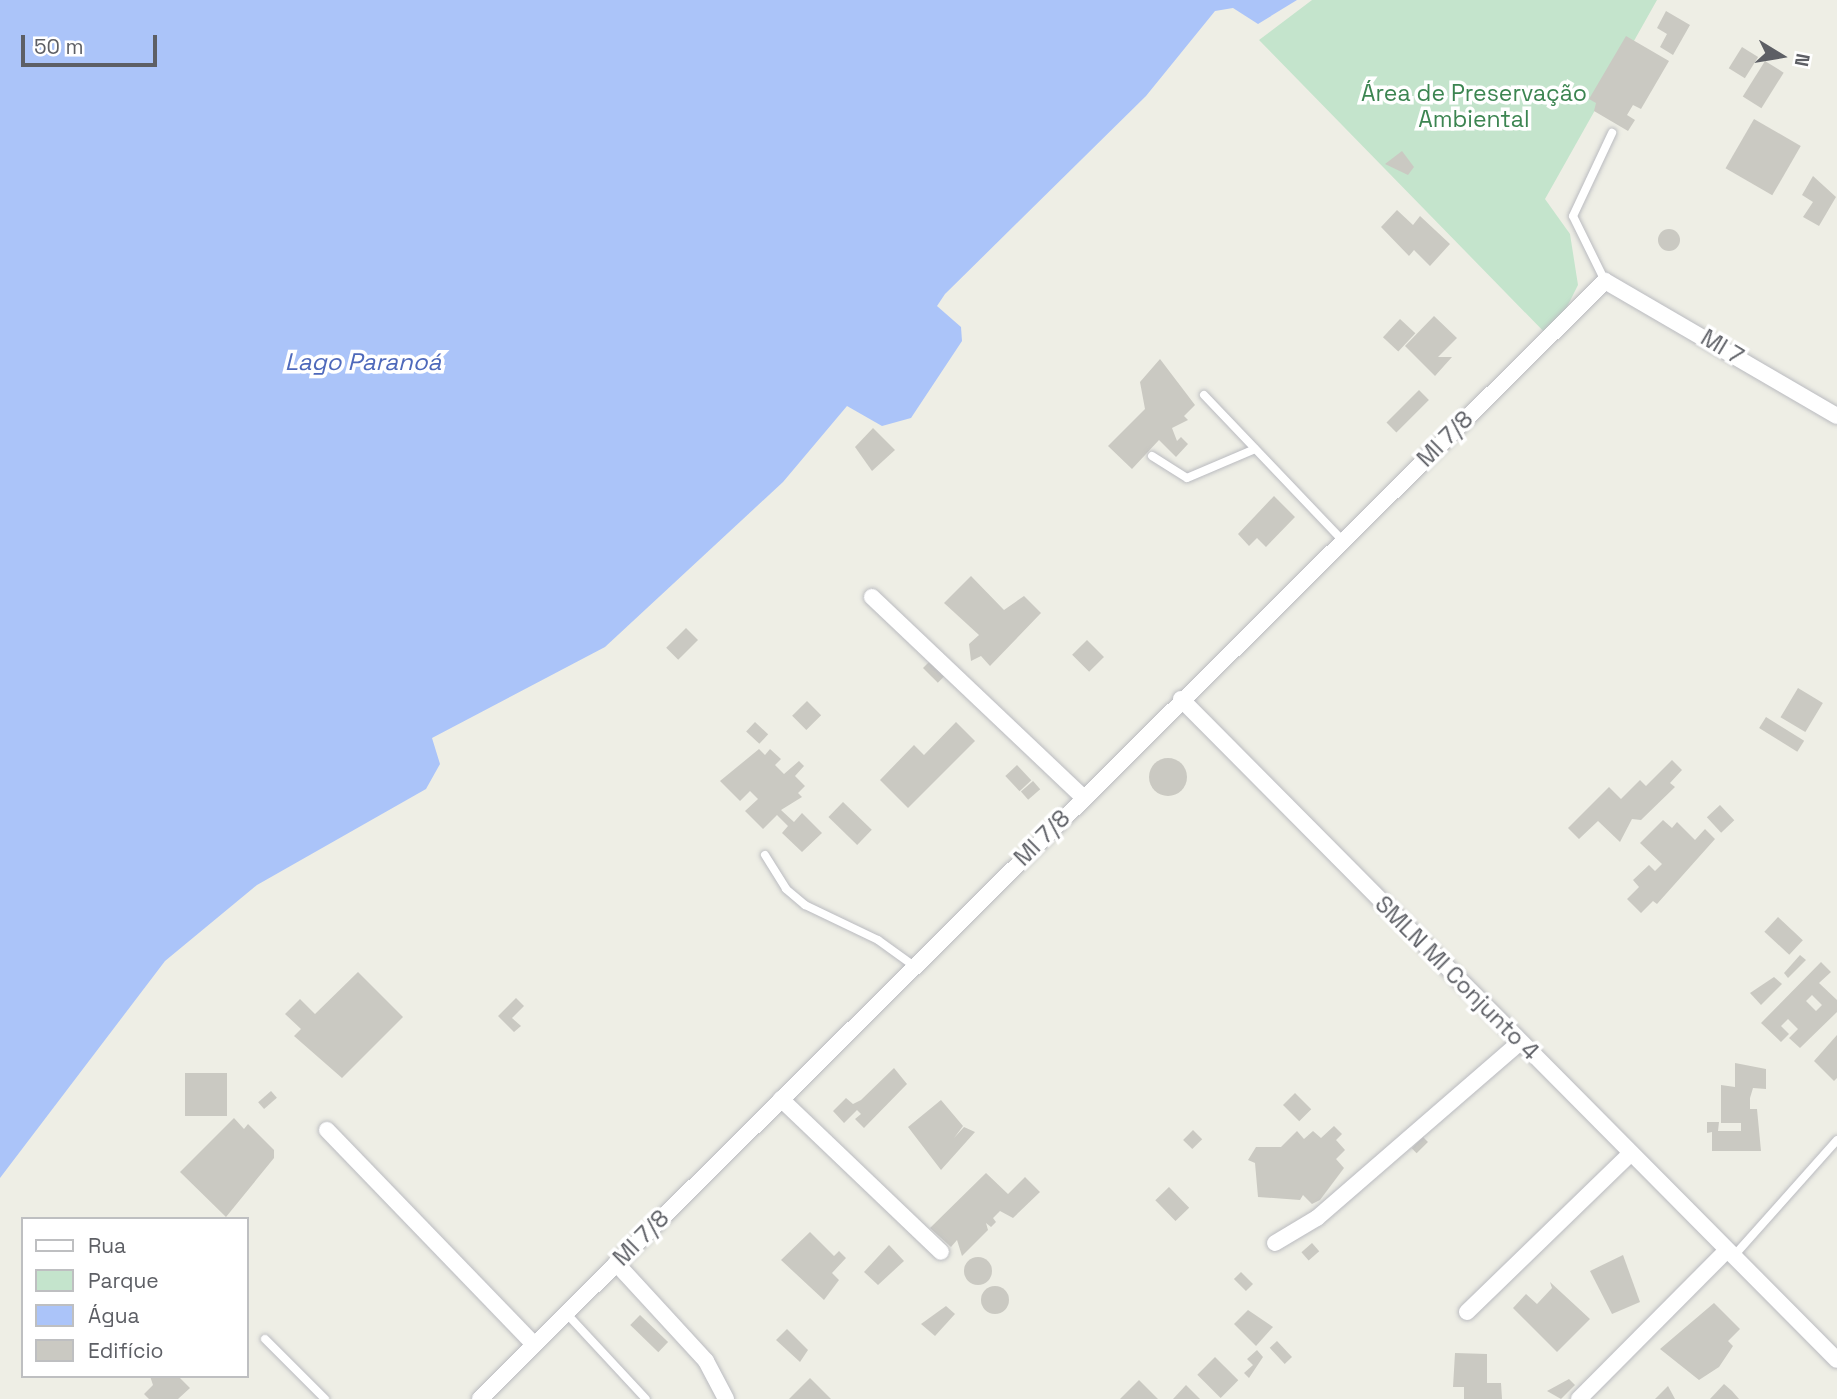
<!DOCTYPE html>
<meta charset="utf-8">
<style>
body{margin:0}
#map{position:relative;width:1837px;height:1399px;overflow:hidden;background:#eeeee5;font-family:"Space Grotesk",sans-serif}
div>[style]{position:absolute}
.green>*{inset:0;background:#c4e4cc}
.water>*{inset:0;background:#abc4f9}
.building>*{inset:0;background:#cac9c2;transform-origin:0 0}
.round{border-radius:50%}
.roads{filter:drop-shadow(0 0 2px #babbc0) drop-shadow(0 0 2px #babbc0)}
.lane>*{height:8px;margin:-4px;padding:0 4px;transform-origin:4px;border-radius:4px;background:#fff}
.street>*{height:16px;margin:-8px;padding:0 8px;transform-origin:8px;border-radius:8px;background:#fff}
span{translate:-50% -50%;white-space:nowrap;text-align:center;line-height:1.15;-webkit-text-stroke:7px #fff;paint-order:stroke}
.park-label{font-size:23px;color:#3c8551}
.street-label{font-size:23px;color:#5d5f65}
.water-label{font-size:24px;color:#4e69bb;font-style:italic}
.legend{position:absolute;left:21px;top:1217px;width:228px;height:161px;box-sizing:border-box;background:#fff;border:2px solid #bebfc1;margin:0;padding:9px 12px;list-style:none;font-size:21px;color:#5d5f65}
.legend li{display:flex;align-items:center;gap:14px;height:35px}
.legend b{width:35px;border:2px solid #bebfc1}
.north{position:absolute;left:1746px;top:21px;width:70px;height:70px;-webkit-text-stroke:5px #fff;paint-order:stroke;rotate:101deg;font-size:19px;font-weight:700;line-height:28px;text-align:center;color:#5d5f65}
.north::after{content:'';display:block;margin:auto;width:24px;height:32px;background:#5d5f65;clip-path:polygon(50% 0,100% 100%,50% 72%,0 100%)}
.scale{position:absolute;left:21px;top:35px;width:136px;height:32px;box-sizing:border-box;border:4px solid #5d5f65;border-top:0;padding-left:9px;font-size:21px;line-height:24px;white-space:nowrap;color:#5d5f65;-webkit-text-stroke:5px #fff;paint-order:stroke}
</style>
<div id="map">
<div class="green">
<div style="clip-path:polygon(1312px 0,1657px 0,1545px 199px,1570px 234px,1578px 285px,1551px 339px,1259px 40px)"></div>
</div>
<div class="water">
<div style="clip-path:polygon(0 0,1297px 0,1258px 24px,1233px 8px,1215px 11px,1146px 96px,945px 294px,937px 306px,961px 327px,962px 341px,911px 418px,882px 426px,847px 406px,783px 482px,605px 647px,432px 738px,440px 764px,426px 789px,257px 885px,165px 961px,0 1178px)"></div>
</div>
<div class="building">
<div style="clip-path:polygon(1666px 11px,1690px 25px,1673px 55px,1660px 47px,1667px 34px,1657px 28px)"></div>
<div style="clip-path:polygon(1626px 36px,1669px 61px,1641px 109px,1633px 105px,1627px 115px,1635px 120px,1628px 131px,1594px 111px,1596px 103px,1589px 99px)"></div>
<div style="left:1742px;top:47px;width:19px;height:25px;rotate:32deg"></div>
<div style="left:1765px;top:61px;width:22px;height:42px;rotate:32deg"></div>
<div style="left:1754px;top:119px;width:54px;height:57px;rotate:30deg"></div>
<div style="clip-path:polygon(1402px 151px,1414px 167px,1408px 175px,1385px 164px)"></div>
<div style="clip-path:polygon(1813px 176px,1836px 197px,1819px 226px,1803px 217px,1813px 202px,1802px 195px)"></div>
<div style="clip-path:polygon(1397px 210px,1413px 225px,1420px 216px,1450px 244px,1430px 266px,1414px 250px,1409px 256px,1381px 227px)"></div>
<div class="round" style="left:1658px;top:229px;width:22px;height:22px"></div>
<div style="clip-path:polygon(1434px 316px,1457px 338px,1438px 357px,1452px 357px,1435px 376px,1405px 346px)"></div>
<div style="left:1400px;top:319px;width:21px;height:25px;rotate:43deg"></div>
<div style="clip-path:polygon(1160px 359px,1195px 405px,1184px 416px,1188px 420px,1172px 428px,1177px 441px,1181px 437px,1188px 444px,1176px 457px,1159px 440px,1132px 469px,1108px 446px,1145px 409px,1140px 382px)"></div>
<div style="left:1419px;top:390px;width:14px;height:46px;rotate:45deg"></div>
<div style="clip-path:polygon(873px 428px,895px 450px,872px 471px,855px 447px)"></div>
<div style="clip-path:polygon(1274px 496px,1295px 517px,1266px 547px,1257px 538px,1249px 546px,1238px 534px)"></div>
<div style="clip-path:polygon(971px 576px,1004px 610px,1024px 596px,1041px 613px,990px 666px,981px 656px,971px 661px,969px 644px,979px 635px,944px 603px)"></div>
<div style="left:686px;top:628px;width:17px;height:28px;rotate:45deg"></div>
<div style="left:1087px;top:640px;width:24px;height:21px;rotate:45deg"></div>
<div style="left:935px;top:656px;width:21px;height:17px;rotate:45deg"></div>
<div style="left:1798px;top:688px;width:29px;height:34px;rotate:31deg"></div>
<div style="left:807px;top:701px;width:20px;height:21px;rotate:45deg"></div>
<div style="left:1766px;top:717px;width:45px;height:13px;rotate:32deg"></div>
<div style="left:755px;top:722px;width:18px;height:13px;rotate:43deg"></div>
<div style="clip-path:polygon(956px 722px,975px 741px,908px 808px,880px 780px,914px 745px,924px 755px)"></div>
<div style="clip-path:polygon(759px 749px,765px 755px,770px 749px,781px 759px,775px 765px,784px 774px,799px 761px,804px 766px,795px 776px,805px 786px,798px 793px,802px 797px,781px 810px,794px 822px,802px 813px,822px 833px,802px 852px,782px 833px,788px 826px,777px 815px,763px 829px,745px 811px,758px 799px,750px 791px,740px 801px,720px 781px)"></div>
<div class="round" style="left:1149px;top:758px;width:38px;height:38px"></div>
<div style="clip-path:polygon(1672px 760px,1682px 770px,1670px 783px,1675px 787px,1641px 820px,1632px 819px,1620px 842px,1598px 821px,1579px 839px,1568px 828px,1609px 787px,1621px 799px,1640px 780px,1646px 786px)"></div>
<div style="left:1017px;top:765px;width:21px;height:16px;rotate:47deg"></div>
<div style="left:1033px;top:781px;width:11px;height:16px;rotate:49deg"></div>
<div style="left:843px;top:802px;width:40px;height:21px;rotate:44deg"></div>
<div style="left:1720px;top:805px;width:21px;height:18px;rotate:47deg"></div>
<div style="clip-path:polygon(1663px 820px,1672px 828px,1677px 822px,1695px 840px,1705px 829px,1715px 839px,1657px 904px,1653px 901px,1641px 913px,1627px 899px,1639px 887px,1633px 880px,1649px 865px,1655px 871px,1662px 864px,1640px 843px)"></div>
<div style="left:1778px;top:917px;width:34px;height:20px;rotate:43deg"></div>
<div style="clip-path:polygon(1800px 955px,1806px 960px,1788px 978px,1784px 973px)"></div>
<div style="clip-path:polygon(evenodd,1821px 962px,1831px 972px,1819px 983px,1837px 1000px,1837px 1012px,1800px 1048px,1789px 1038px,1798px 1029px,1788px 1019px,1781px 1026px,1789px 1034px,1781px 1042px,1761px 1023px,1821px 962px,1812px 995px,1822px 1005px,1816px 1011px,1806px 1001px,1812px 995px)"></div>
<div style="clip-path:polygon(358px 972px,403px 1017px,342px 1078px,294px 1036px,301px 1029px,285px 1014px,300px 999px,315px 1014px)"></div>
<div style="clip-path:polygon(1774px 977px,1782px 984px,1761px 1005px,1750px 993px)"></div>
<div style="clip-path:polygon(516px 998px,524px 1006px,512px 1018px,521px 1026px,514px 1032px,498px 1016px)"></div>
<div style="clip-path:polygon(1837px 1035px,1837px 1078px,1834px 1081px,1814px 1061px)"></div>
<div style="clip-path:polygon(1735px 1063px,1766px 1069px,1766px 1089px,1753px 1088px,1750px 1098px,1750px 1109px,1757px 1109px,1761px 1151px,1712px 1151px,1712px 1132px,1707px 1133px,1707px 1122px,1719px 1122px,1718px 1131px,1741px 1131px,1741px 1123px,1721px 1123px,1721px 1085px,1735px 1087px)"></div>
<div style="clip-path:polygon(894px 1068px,907px 1084px,864px 1128px,855px 1119px,861px 1114px,857px 1110px,844px 1123px,833px 1111px,846px 1098px,853px 1104px,861px 1100px)"></div>
<div style="left:185px;top:1073px;width:42px;height:43px"></div>
<div style="left:271px;top:1091px;width:9px;height:17px;rotate:49deg"></div>
<div style="left:1295px;top:1093px;width:23px;height:17px;rotate:45deg"></div>
<div style="clip-path:polygon(941px 1100px,963px 1126px,954px 1138px,964px 1127px,975px 1132px,941px 1170px,908px 1127px)"></div>
<div style="clip-path:polygon(234px 1118px,244px 1129px,248px 1124px,274px 1150px,274px 1158px,226px 1217px,180px 1172px)"></div>
<div style="clip-path:polygon(1334px 1126px,1342px 1134px,1336px 1140px,1345px 1150px,1336px 1159px,1344px 1168px,1320px 1200px,1312px 1204px,1303px 1195px,1300px 1200px,1258px 1197px,1255px 1163px,1248px 1160px,1256px 1147px,1281px 1147px,1297px 1131px,1304px 1139px,1313px 1131px,1321px 1138px)"></div>
<div style="left:1193px;top:1130px;width:13px;height:14px;rotate:45deg"></div>
<div style="left:1423px;top:1137px;width:7px;height:16px;rotate:45deg"></div>
<div style="clip-path:polygon(986px 1173px,1008px 1194px,1025px 1177px,1040px 1192px,1013px 1218px,1000px 1211px,993px 1218px,996px 1222px,991px 1227px,986px 1223px,988px 1230px,962px 1256px,957px 1240px,951px 1247px,930px 1228px)"></div>
<div style="left:1169px;top:1187px;width:29px;height:19px;rotate:46deg"></div>
<div style="clip-path:polygon(810px 1232px,834px 1256px,839px 1251px,846px 1258px,832px 1273px,839px 1280px,824px 1300px,781px 1260px)"></div>
<div style="left:1312px;top:1243px;width:11px;height:14px;rotate:49deg"></div>
<div style="clip-path:polygon(889px 1245px,904px 1261px,878px 1285px,864px 1272px)"></div>
<div style="clip-path:polygon(1623px 1255px,1640px 1302px,1612px 1314px,1590px 1271px)"></div>
<div class="round" style="left:964px;top:1257px;width:28px;height:28px"></div>
<div style="left:1241px;top:1272px;width:17px;height:10px;rotate:45deg"></div>
<div style="clip-path:polygon(1550px 1282px,1590px 1319px,1557px 1352px,1513px 1308px,1526px 1294px,1537px 1304px,1552px 1288px)"></div>
<div class="round" style="left:981px;top:1286px;width:28px;height:28px"></div>
<div style="clip-path:polygon(1714px 1303px,1740px 1329px,1728px 1341px,1733px 1346px,1719px 1367px,1699px 1380px,1660px 1349px)"></div>
<div style="clip-path:polygon(946px 1306px,955px 1314px,935px 1336px,921px 1324px)"></div>
<div style="clip-path:polygon(1248px 1310px,1273px 1327px,1256px 1346px,1234px 1324px)"></div>
<div style="left:640px;top:1315px;width:39px;height:14px;rotate:44deg"></div>
<div style="clip-path:polygon(787px 1329px,808px 1350px,800px 1362px,776px 1340px)"></div>
<div style="left:1277px;top:1341px;width:22px;height:10px;rotate:47deg"></div>
<div style="clip-path:polygon(1257px 1350px,1263px 1357px,1249px 1378px,1244px 1373px,1253px 1365px,1247px 1359px)"></div>
<div style="clip-path:polygon(1455px 1353px,1487px 1354px,1487px 1383px,1501px 1383px,1502px 1399px,1464px 1399px,1464px 1387px,1453px 1387px)"></div>
<div style="left:1215px;top:1357px;width:33px;height:25px;rotate:45deg"></div>
<div style="clip-path:polygon(150px 1376px,178px 1376px,190px 1388px,178px 1399px,149px 1399px,144px 1394px,153px 1385px)"></div>
<div style="clip-path:polygon(810px 1378px,831px 1399px,789px 1399px)"></div>
<div style="clip-path:polygon(1569px 1379px,1575px 1385px,1561px 1399px,1547px 1391px)"></div>
<div style="clip-path:polygon(1139px 1380px,1158px 1399px,1120px 1399px)"></div>
<div style="clip-path:polygon(1724px 1384px,1732px 1391px,1739px 1399px,1710px 1399px)"></div>
<div style="clip-path:polygon(1186px 1385px,1200px 1399px,1173px 1399px)"></div>
<div style="clip-path:polygon(1668px 1386px,1675px 1399px,1655px 1399px)"></div>
</div>
<div class="roads">
<div class="lane">
<div style="left:1605px;top:281px;width:72px;rotate:-116.2deg"></div>
<div style="left:1573px;top:216px;width:92px;rotate:-64.8deg"></div>
<div style="left:1204px;top:395px;width:200px;rotate:46.4deg"></div>
<div style="left:1152px;top:456px;width:41px;rotate:32.2deg"></div>
<div style="left:1187px;top:478px;width:74px;rotate:-23.1deg"></div>
<div style="left:765px;top:855px;width:40px;rotate:58deg"></div>
<div style="left:786px;top:889px;width:25px;rotate:40deg"></div>
<div style="left:805px;top:905px;width:81px;rotate:25.6deg"></div>
<div style="left:878px;top:940px;width:44px;rotate:35.8deg"></div>
<div style="left:1732px;top:1258px;width:158px;rotate:-48.3deg"></div>
<div style="left:566px;top:1313px;width:117px;rotate:47.1deg"></div>
<div style="left:265px;top:1339px;width:85px;rotate:45deg"></div>
</div>
<div class="street">
<div style="left:872px;top:597px;width:291px;rotate:43.5deg"></div>
<div style="left:1181px;top:699px;width:931px;rotate:45.22deg"></div>
<div style="left:781px;top:1099px;width:221px;rotate:43.7deg"></div>
<div style="left:327px;top:1130px;width:298px;rotate:46deg"></div>
<div style="left:1275px;top:1243px;width:49px;rotate:-30.8deg"></div>
<div style="left:1317px;top:1218px;width:269px;rotate:-40.9deg"></div>
<div style="left:616px;top:1263px;width:133px;rotate:47.4deg"></div>
<div style="left:706px;top:1361px;width:43px;rotate:62.2deg"></div>
<div style="left:1467px;top:1312px;width:227px;rotate:-44.1deg"></div>
<div style="left:480px;top:1399px;width:1586px;rotate:-44.82deg"></div>
<div style="left:1605px;top:281px;width:268px;rotate:30.2deg"></div>
<div style="left:1579px;top:1399px;width:209px;rotate:-45.2deg"></div>
</div>
</div>
<div class="park-label">
<span style="left:1474px;top:106px">Área de Preservação<br>Ambiental</span>
</div>
<div class="street-label">
<span style="left:1722px;top:347px;rotate:31deg">MI 7</span>
<span style="left:1445px;top:439px;rotate:-45deg">MI 7/8</span>
<span style="left:1042px;top:838px;rotate:-45deg">MI 7/8</span>
<span style="left:1457px;top:978px;rotate:45deg">SMLN MI Conjunto 4</span>
<span style="left:641px;top:1238px;rotate:-45deg">MI 7/8</span>
</div>
<div class="water-label">
<span style="left:363px;top:362px">Lago Paranoá</span>
</div>
<ul class="legend">
<li><b style="height:9px;background:#fff"></b>Rua</li>
<li><b style="height:19px;background:#c4e4cc"></b>Parque</li>
<li><b style="height:19px;background:#abc4f9"></b>Água</li>
<li><b style="height:19px;background:#cac9c2"></b>Edifício</li>
</ul>
<div class="north">N</div>
<div class="scale">50 m</div>
</div>
